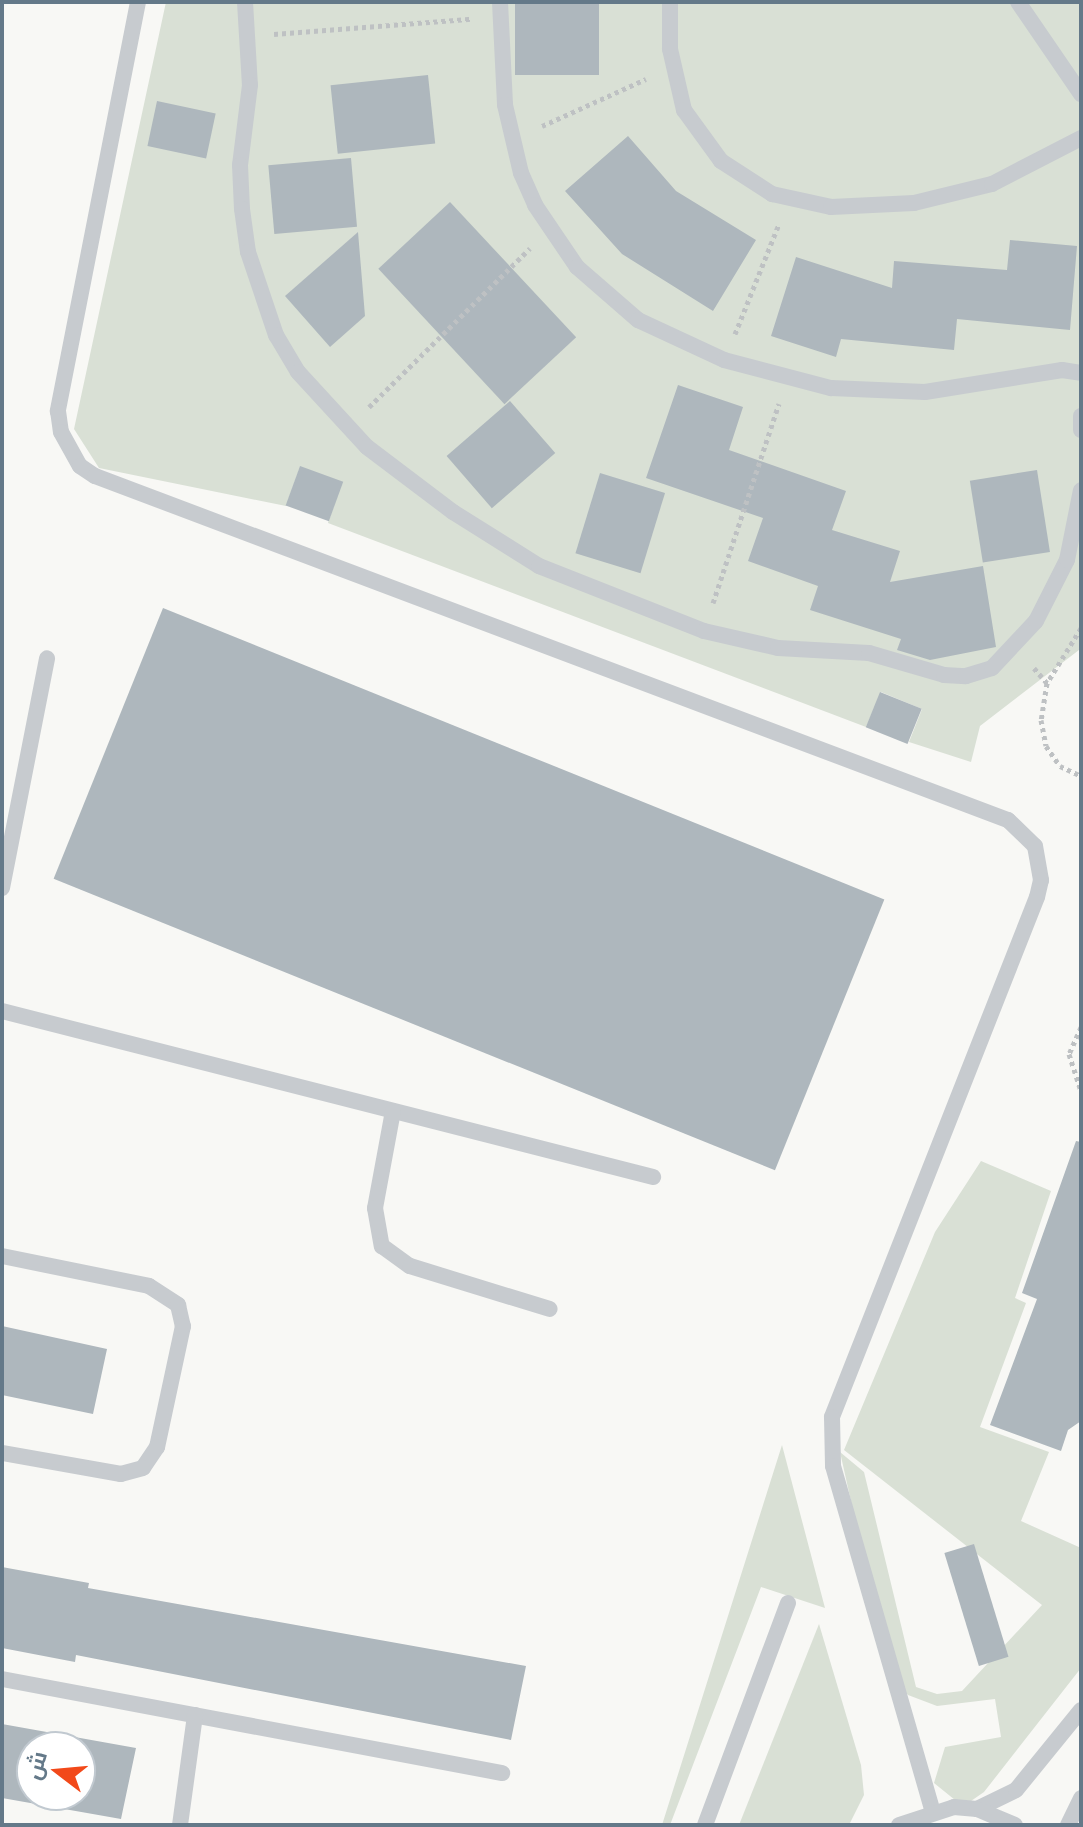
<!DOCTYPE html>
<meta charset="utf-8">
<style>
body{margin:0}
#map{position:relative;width:1083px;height:1827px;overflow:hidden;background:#f8f8f5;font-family:"Open Sans",Cairo,sans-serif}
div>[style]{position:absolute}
.green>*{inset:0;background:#d9e0d5}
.building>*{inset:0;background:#aeb7bd;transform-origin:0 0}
.path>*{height:5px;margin-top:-2.5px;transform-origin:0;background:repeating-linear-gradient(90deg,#bec1c3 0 4px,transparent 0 8px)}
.lane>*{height:16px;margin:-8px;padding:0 8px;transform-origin:8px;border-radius:8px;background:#c7cbcf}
span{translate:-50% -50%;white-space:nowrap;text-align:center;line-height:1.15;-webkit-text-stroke:8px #fff;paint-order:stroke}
.frame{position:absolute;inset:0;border:4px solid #647989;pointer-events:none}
.north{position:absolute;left:16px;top:1731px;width:80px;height:80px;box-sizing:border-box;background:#fff;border:2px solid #c1c9d0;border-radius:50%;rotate:286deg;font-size:22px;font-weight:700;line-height:32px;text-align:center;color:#647989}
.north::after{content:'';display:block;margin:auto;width:28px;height:36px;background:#f2491a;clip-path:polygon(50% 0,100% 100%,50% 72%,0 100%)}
</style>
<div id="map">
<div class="green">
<div style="clip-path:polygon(166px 2px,1081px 2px,1079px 650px,980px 726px,971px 762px,909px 742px,922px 709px,881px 692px,866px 727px,328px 523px,342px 482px,300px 467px,286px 506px,99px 468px,74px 429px)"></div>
<div style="clip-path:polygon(981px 1161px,1051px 1191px,1015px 1298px,1026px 1303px,980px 1427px,1049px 1452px,1021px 1521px,1081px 1548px,1081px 1668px,984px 1792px,971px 1801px,955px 1800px,934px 1783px,945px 1747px,1001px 1737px,995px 1699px,937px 1706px,908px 1695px,890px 1675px,840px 1452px,864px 1472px,916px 1687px,937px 1694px,962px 1691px,1042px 1605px,844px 1450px,935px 1232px)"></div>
<div style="clip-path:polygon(782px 1445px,825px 1608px,761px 1587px,670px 1825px,662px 1825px)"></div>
<div style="clip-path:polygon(819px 1624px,861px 1765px,864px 1795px,849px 1825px,739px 1825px)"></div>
</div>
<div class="building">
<div style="left:515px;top:2px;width:84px;height:73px"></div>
<div style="left:428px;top:75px;width:69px;height:98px;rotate:84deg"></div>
<div style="left:157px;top:101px;width:60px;height:46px;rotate:12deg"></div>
<div style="clip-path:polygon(628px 136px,676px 191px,756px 240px,713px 311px,622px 254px,565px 191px)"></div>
<div style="left:351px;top:158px;width:69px;height:83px;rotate:85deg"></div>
<div style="left:450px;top:202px;width:185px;height:98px;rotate:47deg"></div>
<div style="clip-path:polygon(358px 232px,365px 316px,330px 347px,285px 296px)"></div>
<div style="clip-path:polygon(1010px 240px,1077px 246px,1070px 330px,957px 319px,954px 350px,841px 339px,836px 357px,771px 336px,796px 257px,892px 288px,894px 261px,1007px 270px)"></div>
<div style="clip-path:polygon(678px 385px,743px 407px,729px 450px,846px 491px,832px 530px,900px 551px,890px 582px,983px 566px,996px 647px,930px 660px,897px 650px,901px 639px,810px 610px,818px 586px,748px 561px,763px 518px,646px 478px)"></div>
<div style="left:510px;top:401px;width:69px;height:84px;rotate:49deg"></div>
<div style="left:300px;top:466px;width:46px;height:42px;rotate:20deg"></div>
<div style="left:1037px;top:470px;width:83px;height:68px;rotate:81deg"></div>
<div style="left:600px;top:473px;width:68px;height:84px;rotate:17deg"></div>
<div style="left:163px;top:608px;width:778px;height:292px;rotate:22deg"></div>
<div style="left:880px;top:692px;width:45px;height:38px;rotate:22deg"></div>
<div style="clip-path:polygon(1076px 1141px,1081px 1142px,1081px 1421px,1068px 1430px,1061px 1451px,990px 1425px,1037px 1299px,1022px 1293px)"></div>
<div style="clip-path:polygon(2px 1326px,107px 1349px,93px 1414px,2px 1395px)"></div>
<div style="left:974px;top:1544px;width:118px;height:31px;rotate:73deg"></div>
<div style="clip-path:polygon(2px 1567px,89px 1583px,88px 1588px,526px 1666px,511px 1740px,76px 1655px,75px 1662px,2px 1648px)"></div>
<div style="clip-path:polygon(evenodd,2px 1724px,136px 1748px,121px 1819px,2px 1798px,2px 1724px,32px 1747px,80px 1747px,80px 1795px,32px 1795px,32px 1747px)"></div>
</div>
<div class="path">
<div style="left:274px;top:34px;width:198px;rotate:-4.4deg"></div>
<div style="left:542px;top:126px;width:114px;rotate:-24.3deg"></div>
<div style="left:735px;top:334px;width:118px;rotate:-68.2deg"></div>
<div style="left:369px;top:407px;width:226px;rotate:-44.6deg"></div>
<div style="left:713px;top:603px;width:210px;rotate:-71.7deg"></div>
<div style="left:1081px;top:628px;width:65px;rotate:121.7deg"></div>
<div style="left:1047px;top:683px;width:37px;rotate:99deg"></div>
<div style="left:1041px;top:720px;width:26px;rotate:79deg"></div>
<div style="left:1046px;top:746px;width:24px;rotate:55deg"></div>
<div style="left:1060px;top:766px;width:23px;rotate:25deg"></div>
<div style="left:1034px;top:668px;width:20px;rotate:49deg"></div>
<div style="left:1081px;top:1027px;width:30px;rotate:114deg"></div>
<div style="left:1069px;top:1054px;width:38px;rotate:72deg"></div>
</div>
<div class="lane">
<div style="left:138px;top:2px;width:417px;rotate:101.1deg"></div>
<div style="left:58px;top:411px;width:21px;rotate:82deg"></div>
<div style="left:61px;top:432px;width:39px;rotate:61deg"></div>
<div style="left:80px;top:466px;width:18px;rotate:34deg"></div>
<div style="left:95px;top:476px;width:976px;rotate:20.65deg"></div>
<div style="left:1008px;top:820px;width:37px;rotate:44deg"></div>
<div style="left:1035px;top:846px;width:35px;rotate:80deg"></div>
<div style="left:1041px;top:880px;width:17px;rotate:103deg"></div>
<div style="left:1037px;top:897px;width:559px;rotate:111.52deg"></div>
<div style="left:832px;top:1417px;width:49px;rotate:88.8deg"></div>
<div style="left:833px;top:1466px;width:358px;rotate:73.9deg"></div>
<div style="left:245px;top:2px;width:83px;rotate:86.6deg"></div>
<div style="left:250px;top:85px;width:81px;rotate:97.1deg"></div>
<div style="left:240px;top:165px;width:44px;rotate:87.4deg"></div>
<div style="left:242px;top:209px;width:43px;rotate:82.1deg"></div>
<div style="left:248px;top:252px;width:88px;rotate:71.4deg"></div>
<div style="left:276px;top:335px;width:43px;rotate:59.3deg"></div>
<div style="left:298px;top:372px;width:102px;rotate:47.4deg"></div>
<div style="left:367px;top:447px;width:108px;rotate:37.1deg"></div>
<div style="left:453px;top:512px;width:102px;rotate:32.1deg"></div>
<div style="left:539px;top:566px;width:177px;rotate:21.5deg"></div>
<div style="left:704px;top:631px;width:76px;rotate:12.9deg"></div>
<div style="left:778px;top:648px;width:91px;rotate:3.1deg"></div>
<div style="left:869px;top:653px;width:78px;rotate:16.3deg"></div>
<div style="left:944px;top:675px;width:22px;rotate:3deg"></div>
<div style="left:966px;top:676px;width:27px;rotate:-17deg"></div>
<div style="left:992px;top:668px;width:64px;rotate:-46.9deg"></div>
<div style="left:1036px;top:621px;width:68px;rotate:-63.1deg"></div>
<div style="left:1067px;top:560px;width:71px;rotate:-78.7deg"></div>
<div style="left:500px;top:2px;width:103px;rotate:87.2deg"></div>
<div style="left:505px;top:105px;width:70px;rotate:76.8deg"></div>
<div style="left:521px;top:173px;width:35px;rotate:66deg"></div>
<div style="left:535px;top:205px;width:75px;rotate:55.9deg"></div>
<div style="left:577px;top:267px;width:81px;rotate:41deg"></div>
<div style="left:638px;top:320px;width:95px;rotate:24.9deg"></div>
<div style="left:724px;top:360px;width:111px;rotate:14.7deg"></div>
<div style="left:831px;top:388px;width:94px;rotate:2.4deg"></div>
<div style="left:925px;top:392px;width:139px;rotate:-9.1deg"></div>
<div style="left:1062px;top:370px;width:19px;rotate:9deg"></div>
<div style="left:670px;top:2px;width:47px;rotate:90deg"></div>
<div style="left:670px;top:49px;width:63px;rotate:77.1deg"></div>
<div style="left:684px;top:110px;width:63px;rotate:54deg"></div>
<div style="left:721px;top:161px;width:61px;rotate:32.9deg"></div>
<div style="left:772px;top:194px;width:60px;rotate:12.4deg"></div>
<div style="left:831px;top:207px;width:83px;rotate:-2.8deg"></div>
<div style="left:914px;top:203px;width:80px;rotate:-13.7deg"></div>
<div style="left:992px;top:184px;width:100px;rotate:-27.3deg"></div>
<div style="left:1018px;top:2px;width:112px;rotate:55.6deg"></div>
<div style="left:1081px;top:416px;width:14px;rotate:90deg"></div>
<div style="left:2px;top:888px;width:234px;rotate:-78.9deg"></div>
<div style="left:2px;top:1011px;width:672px;rotate:14.31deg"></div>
<div style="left:393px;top:1111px;width:99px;rotate:100.5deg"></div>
<div style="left:375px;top:1208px;width:39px;rotate:80deg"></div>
<div style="left:382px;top:1246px;width:34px;rotate:36deg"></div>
<div style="left:410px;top:1266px;width:146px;rotate:17.1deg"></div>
<div style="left:2px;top:1256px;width:150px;rotate:11.5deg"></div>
<div style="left:149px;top:1286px;width:35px;rotate:33deg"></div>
<div style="left:178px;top:1305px;width:22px;rotate:77deg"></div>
<div style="left:183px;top:1326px;width:124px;rotate:102.1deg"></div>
<div style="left:157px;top:1447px;width:25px;rotate:124deg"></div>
<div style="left:143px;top:1468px;width:23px;rotate:165deg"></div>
<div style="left:121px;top:1474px;width:121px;rotate:-170deg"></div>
<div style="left:2px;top:1679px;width:509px;rotate:10.65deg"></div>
<div style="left:977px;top:1809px;width:43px;rotate:-26deg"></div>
<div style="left:1016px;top:1790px;width:103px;rotate:-50.9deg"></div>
<div style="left:180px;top:1825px;width:111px;rotate:-82.2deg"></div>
<div style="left:705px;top:1825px;width:237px;rotate:-69.5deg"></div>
<div style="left:899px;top:1825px;width:58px;rotate:-18.1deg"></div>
<div style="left:954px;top:1807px;width:23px;rotate:5deg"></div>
<div style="left:977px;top:1809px;width:41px;rotate:22.8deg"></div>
<div style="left:1068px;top:1825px;width:30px;rotate:-64deg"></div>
</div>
<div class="frame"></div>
<div class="north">ش</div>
</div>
